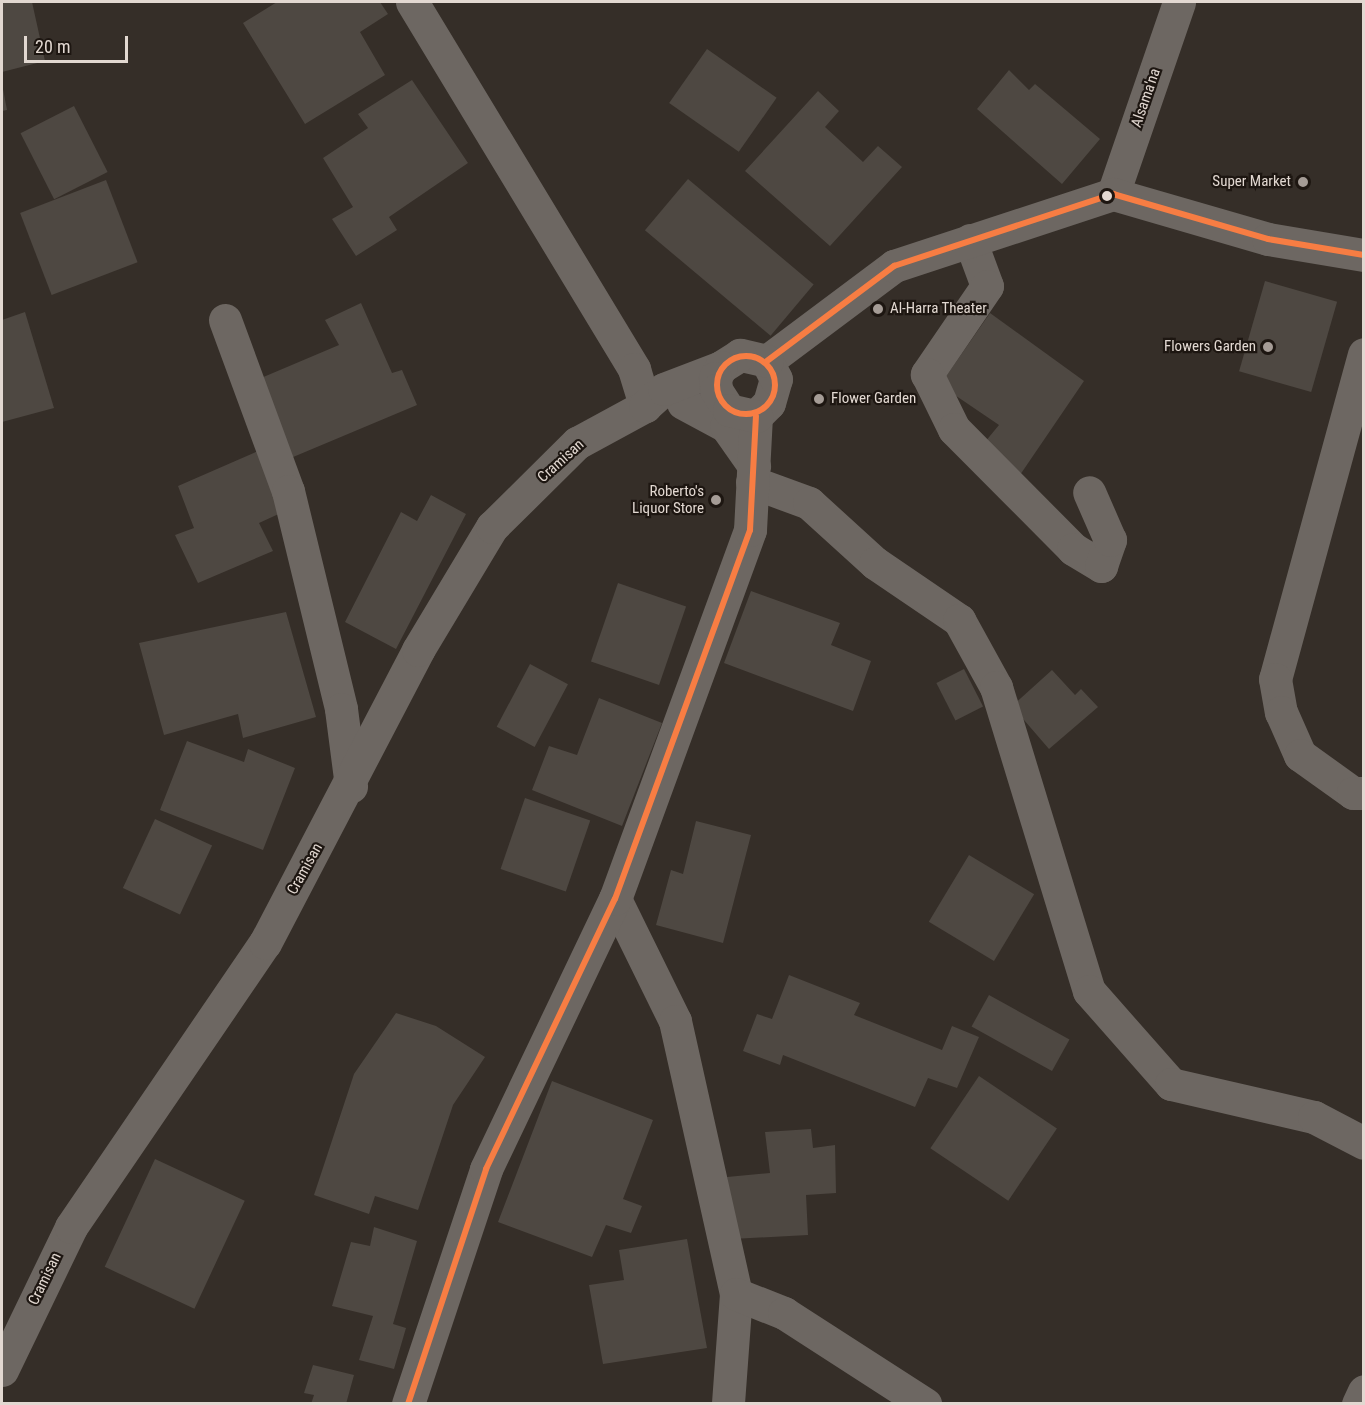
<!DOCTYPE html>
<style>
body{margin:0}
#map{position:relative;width:1365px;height:1405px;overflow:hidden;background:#352e28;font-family:"Roboto Condensed",sans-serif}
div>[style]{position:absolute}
.building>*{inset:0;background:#4e4842;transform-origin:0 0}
.street>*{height:33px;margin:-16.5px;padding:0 16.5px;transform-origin:16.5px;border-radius:16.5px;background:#6d6762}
.secondary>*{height:33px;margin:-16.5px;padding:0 16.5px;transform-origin:16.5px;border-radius:16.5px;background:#6d6762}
.bus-1>*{height:6px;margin:-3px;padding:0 3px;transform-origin:3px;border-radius:3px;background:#f77d43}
.bus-1>.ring{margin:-3px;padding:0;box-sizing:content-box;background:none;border:6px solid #f77d43;border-radius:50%}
.dots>*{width:16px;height:16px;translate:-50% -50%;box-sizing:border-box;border:3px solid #1d1611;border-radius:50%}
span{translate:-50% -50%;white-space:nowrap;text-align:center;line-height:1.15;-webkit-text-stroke:4.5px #1d1611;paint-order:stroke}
.street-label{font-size:15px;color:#e2d8d1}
.poi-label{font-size:15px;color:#e2d8d1}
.right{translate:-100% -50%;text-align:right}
.left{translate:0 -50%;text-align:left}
.frame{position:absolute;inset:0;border:3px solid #e2d8d1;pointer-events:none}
.scale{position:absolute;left:24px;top:36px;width:104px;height:27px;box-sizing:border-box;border:3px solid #e2d8d1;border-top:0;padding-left:8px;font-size:18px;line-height:21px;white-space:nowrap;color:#e2d8d1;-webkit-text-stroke:4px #1d1611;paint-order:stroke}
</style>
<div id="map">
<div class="building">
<div style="clip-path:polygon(2px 2px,32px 2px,45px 61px,2px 72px)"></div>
<div style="clip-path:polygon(277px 2px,380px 2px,388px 14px,360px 32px,385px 75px,305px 124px,243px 23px)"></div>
<div style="left:707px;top:49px;width:85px;height:66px;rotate:35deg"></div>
<div style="clip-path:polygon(1009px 70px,1029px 90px,1035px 84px,1100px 139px,1062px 184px,977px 109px)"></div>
<div style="clip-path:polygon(412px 80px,468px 163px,389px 217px,397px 230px,356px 256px,332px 219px,353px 207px,323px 158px,368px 128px,358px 114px)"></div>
<div style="clip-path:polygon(2px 84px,7px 110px,2px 111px)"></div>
<div style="clip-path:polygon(818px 91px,839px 111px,825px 127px,863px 162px,878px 146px,902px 167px,830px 246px,745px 171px)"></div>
<div style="left:74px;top:106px;width:74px;height:60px;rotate:63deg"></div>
<div style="left:688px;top:179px;width:164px;height:67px;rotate:40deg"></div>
<div style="left:106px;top:180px;width:88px;height:92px;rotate:69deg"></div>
<div style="left:1265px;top:281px;width:75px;height:94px;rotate:16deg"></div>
<div style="clip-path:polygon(361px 303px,392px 373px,402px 370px,417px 405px,286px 460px,254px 381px,339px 345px,325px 320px)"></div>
<div style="clip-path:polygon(25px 312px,54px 408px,2px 422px,2px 320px)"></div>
<div style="clip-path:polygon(990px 313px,1084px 381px,1020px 475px,980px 448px,999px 425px,940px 385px)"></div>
<div style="clip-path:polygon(258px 451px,283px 512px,259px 523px,273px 551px,198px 583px,175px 535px,194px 528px,178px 486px)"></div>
<div style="clip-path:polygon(431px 495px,466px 514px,396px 649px,345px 622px,401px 512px,417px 521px)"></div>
<div style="left:618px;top:583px;width:72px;height:83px;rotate:19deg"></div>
<div style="clip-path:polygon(751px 591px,840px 623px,831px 645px,871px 661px,853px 711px,724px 663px)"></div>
<div style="clip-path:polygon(286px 612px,316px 717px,243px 738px,238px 714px,164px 735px,139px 643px)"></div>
<div style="left:530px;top:664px;width:43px;height:71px;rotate:28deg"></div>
<div style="left:964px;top:669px;width:42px;height:31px;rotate:63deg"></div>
<div style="clip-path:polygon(1052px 670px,1075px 695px,1081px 689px,1098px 707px,1049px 749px,1012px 706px)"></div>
<div style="clip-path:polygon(599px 698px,662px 723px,622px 826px,532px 790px,549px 746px,577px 755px)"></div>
<div style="clip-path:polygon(187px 741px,244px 762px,248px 749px,295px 768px,263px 850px,160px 810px)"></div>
<div style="left:525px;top:798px;width:69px;height:75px;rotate:19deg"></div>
<div style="left:155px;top:819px;width:63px;height:76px;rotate:25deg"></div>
<div style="clip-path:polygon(696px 821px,751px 835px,723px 943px,656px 925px,671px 870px,683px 874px)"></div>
<div style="left:969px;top:855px;width:76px;height:78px;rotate:31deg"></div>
<div style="clip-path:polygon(789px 975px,860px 1003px,854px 1015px,942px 1050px,952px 1026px,979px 1037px,957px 1088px,928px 1078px,915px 1107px,783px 1055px,780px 1065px,743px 1051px,757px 1014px,772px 1019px)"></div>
<div style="left:989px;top:995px;width:92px;height:36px;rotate:29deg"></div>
<div style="clip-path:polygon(396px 1013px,436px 1026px,485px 1057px,453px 1105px,418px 1210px,375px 1196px,369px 1214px,314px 1195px,354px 1074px)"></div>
<div style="left:979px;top:1076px;width:94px;height:87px;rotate:34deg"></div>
<div style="clip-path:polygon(552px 1081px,653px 1120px,623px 1199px,642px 1206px,631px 1233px,606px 1225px,592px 1257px,498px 1222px)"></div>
<div style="clip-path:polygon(811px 1129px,813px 1148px,835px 1145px,836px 1193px,806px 1195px,808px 1235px,732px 1239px,727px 1177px,770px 1173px,765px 1132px)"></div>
<div style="left:155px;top:1159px;width:99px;height:119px;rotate:25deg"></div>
<div style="clip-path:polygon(374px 1227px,417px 1241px,393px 1324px,406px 1328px,394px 1369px,359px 1360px,373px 1316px,332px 1306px,351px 1242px,370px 1246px)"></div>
<div style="clip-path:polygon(687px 1239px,707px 1348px,603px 1364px,589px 1285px,624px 1280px,619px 1250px)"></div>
<div style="clip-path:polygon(313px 1365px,354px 1375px,346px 1404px,311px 1404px,314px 1395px,304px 1393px)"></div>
</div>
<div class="street">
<div style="left:412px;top:2px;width:429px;rotate:58.8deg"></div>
<div style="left:634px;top:369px;width:39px;rotate:73deg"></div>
<div style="left:1113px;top:194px;width:203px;rotate:-71deg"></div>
<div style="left:970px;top:240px;width:49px;rotate:69.7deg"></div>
<div style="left:987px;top:286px;width:107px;rotate:124.3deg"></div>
<div style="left:927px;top:374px;width:61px;rotate:63.9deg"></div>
<div style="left:954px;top:429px;width:169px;rotate:45.2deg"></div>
<div style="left:1073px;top:549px;width:33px;rotate:31deg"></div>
<div style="left:1101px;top:566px;width:28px;rotate:-71deg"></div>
<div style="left:1110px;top:540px;width:52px;rotate:-113.6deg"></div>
<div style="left:225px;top:320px;width:182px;rotate:69.8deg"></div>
<div style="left:288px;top:491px;width:224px;rotate:76.3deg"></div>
<div style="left:341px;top:709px;width:78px;rotate:82.6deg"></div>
<div style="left:1364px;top:354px;width:337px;rotate:105.3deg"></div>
<div style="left:1275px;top:679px;width:34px;rotate:80deg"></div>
<div style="left:1281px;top:712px;width:47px;rotate:66.2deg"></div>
<div style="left:1300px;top:755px;width:65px;rotate:35.6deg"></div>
<div style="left:1353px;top:793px;width:11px"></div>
<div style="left:683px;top:403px;width:49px;rotate:28.1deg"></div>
<div style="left:726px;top:426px;width:49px;rotate:55deg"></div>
<div style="left:752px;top:482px;width:61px;rotate:20.2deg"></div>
<div style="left:809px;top:503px;width:89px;rotate:42.3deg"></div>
<div style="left:875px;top:563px;width:102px;rotate:34.2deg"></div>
<div style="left:959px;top:620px;width:77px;rotate:61.1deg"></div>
<div style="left:996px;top:687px;width:318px;rotate:73deg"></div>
<div style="left:1089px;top:991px;width:124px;rotate:48.6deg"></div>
<div style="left:1171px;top:1084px;width:147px;rotate:13deg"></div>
<div style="left:1314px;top:1117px;width:56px;rotate:27.5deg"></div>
<div style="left:615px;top:899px;width:136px;rotate:63.8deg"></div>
<div style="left:675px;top:1021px;width:280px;rotate:77.4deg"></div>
<div style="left:736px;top:1294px;width:110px;rotate:94.2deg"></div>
<div style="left:736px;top:1294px;width:52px;rotate:21.6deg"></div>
<div style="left:784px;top:1313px;width:168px;rotate:32.8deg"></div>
<div style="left:2px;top:1370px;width:159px;rotate:-64.2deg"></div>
<div style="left:71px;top:1227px;width:344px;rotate:-55.7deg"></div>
<div style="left:265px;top:943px;width:331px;rotate:-62.4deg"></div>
<div style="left:418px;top:650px;width:144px;rotate:-59deg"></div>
<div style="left:492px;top:527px;width:120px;rotate:-44.7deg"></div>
<div style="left:577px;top:443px;width:77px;rotate:-28.6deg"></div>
<div style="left:645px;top:406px;width:25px;rotate:-42deg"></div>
<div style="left:664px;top:389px;width:61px;rotate:-21.1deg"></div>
<div style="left:1358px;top:1404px;width:14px;rotate:-65deg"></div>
</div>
<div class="secondary">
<div style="left:767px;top:361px;width:159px;rotate:-36.8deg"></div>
<div style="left:894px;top:266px;width:231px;rotate:-18.2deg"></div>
<div style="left:1113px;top:194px;width:161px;rotate:16.2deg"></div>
<div style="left:1268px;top:239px;width:97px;rotate:9.5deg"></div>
<div style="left:408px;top:1404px;width:248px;rotate:-71.6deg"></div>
<div style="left:486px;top:1169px;width:299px;rotate:-64.5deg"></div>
<div style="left:615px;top:899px;width:393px;rotate:-69.9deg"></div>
<div style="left:750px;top:530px;width:114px;rotate:-87deg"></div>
<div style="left:756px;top:416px;width:18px;rotate:-45deg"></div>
<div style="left:769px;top:403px;width:25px;rotate:-74deg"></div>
<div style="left:776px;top:379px;width:20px;rotate:-117deg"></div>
<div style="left:767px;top:361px;width:28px;rotate:-167deg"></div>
<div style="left:740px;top:355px;width:22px;rotate:148deg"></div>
<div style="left:721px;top:367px;width:13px;rotate:119deg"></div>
<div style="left:715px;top:378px;width:12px;rotate:85deg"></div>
<div style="left:716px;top:390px;width:24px;rotate:57deg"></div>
<div style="left:729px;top:410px;width:28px;rotate:13deg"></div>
</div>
<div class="bus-1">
<div class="ring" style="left:717px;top:356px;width:52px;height:52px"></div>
<div style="left:767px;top:361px;width:159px;rotate:-36.8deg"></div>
<div style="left:894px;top:266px;width:231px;rotate:-18.2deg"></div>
<div style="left:1113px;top:194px;width:161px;rotate:16.2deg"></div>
<div style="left:1268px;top:239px;width:97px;rotate:9.5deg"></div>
<div style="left:408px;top:1404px;width:248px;rotate:-71.6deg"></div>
<div style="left:486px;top:1169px;width:299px;rotate:-64.5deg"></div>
<div style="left:615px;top:899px;width:393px;rotate:-69.9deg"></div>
<div style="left:750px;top:530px;width:114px;rotate:-87deg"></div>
</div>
<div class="dots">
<div style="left:1303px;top:182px;background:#a59c96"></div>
<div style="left:1107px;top:196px;background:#e2d8d1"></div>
<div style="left:878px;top:309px;background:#a59c96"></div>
<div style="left:1268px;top:347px;background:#a59c96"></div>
<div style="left:819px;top:399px;background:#a59c96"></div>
<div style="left:716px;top:500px;background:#a59c96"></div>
</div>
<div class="street-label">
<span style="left:1146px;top:98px;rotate:-71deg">Alsama'na</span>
<span style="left:561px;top:461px;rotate:-42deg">Cramisan</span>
<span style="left:305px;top:869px;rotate:-61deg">Cramisan</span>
<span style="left:45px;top:1279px;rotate:-64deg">Cramisan</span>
</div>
<div class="poi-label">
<span class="right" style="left:1291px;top:182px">Super Market</span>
<span class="left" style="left:890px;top:309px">Al-Harra Theater</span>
<span class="right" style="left:1256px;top:347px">Flowers Garden</span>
<span class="left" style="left:831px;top:399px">Flower Garden</span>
<span class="right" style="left:704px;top:500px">Roberto's<br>Liquor Store</span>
</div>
<div class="frame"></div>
<div class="scale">20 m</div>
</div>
